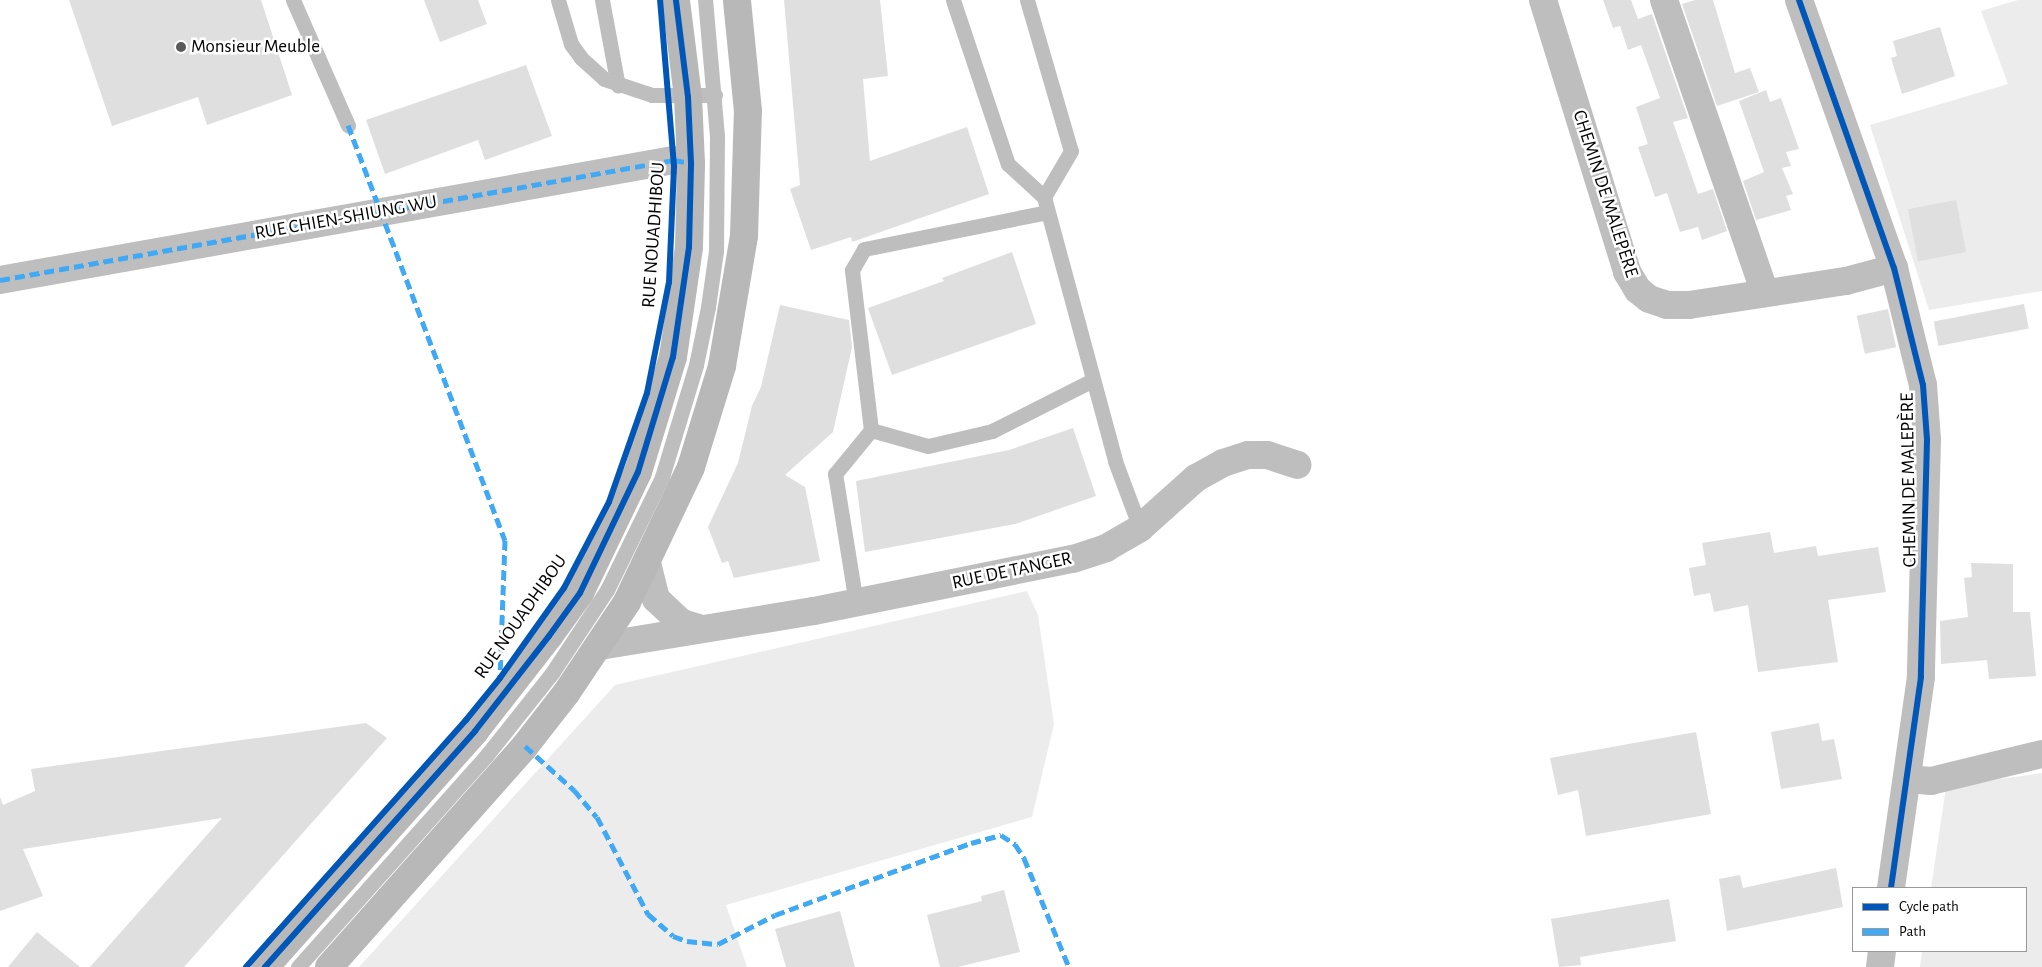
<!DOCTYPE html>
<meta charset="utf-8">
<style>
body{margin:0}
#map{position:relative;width:2042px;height:967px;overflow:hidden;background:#fff;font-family:"Alegreya Sans",sans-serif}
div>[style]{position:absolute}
.green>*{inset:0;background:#ececec}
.building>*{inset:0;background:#dfdfdf;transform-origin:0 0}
.lane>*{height:15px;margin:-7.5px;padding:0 7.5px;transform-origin:7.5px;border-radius:7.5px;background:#bebebe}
.street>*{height:28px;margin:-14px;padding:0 14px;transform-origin:14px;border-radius:14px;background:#bebebe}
.secondary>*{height:28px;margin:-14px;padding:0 14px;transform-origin:14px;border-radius:14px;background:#b8b8b8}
.quiet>*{height:5px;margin-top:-2.5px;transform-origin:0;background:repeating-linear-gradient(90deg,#3fa9f5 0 10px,transparent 0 15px)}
.cycleway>*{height:6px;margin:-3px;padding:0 3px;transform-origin:3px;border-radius:3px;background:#0057b8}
.dots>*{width:14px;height:14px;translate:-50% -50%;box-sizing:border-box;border:2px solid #fff;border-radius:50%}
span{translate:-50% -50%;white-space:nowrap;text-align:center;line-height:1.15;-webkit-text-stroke:5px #fff;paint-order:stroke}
.poi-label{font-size:19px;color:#000}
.left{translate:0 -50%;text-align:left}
.street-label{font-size:19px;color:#000}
.legend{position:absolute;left:1852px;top:887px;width:175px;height:65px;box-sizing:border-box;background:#fff;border:1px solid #999;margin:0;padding:6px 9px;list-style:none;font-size:15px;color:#000}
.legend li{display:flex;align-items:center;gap:10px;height:25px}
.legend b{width:25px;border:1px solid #999}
</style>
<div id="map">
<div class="green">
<div style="clip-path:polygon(2018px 0,2042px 0,2042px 291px,1929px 310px,1870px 125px,2008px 84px,1981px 11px)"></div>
<div style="clip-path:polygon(1027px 591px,1038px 615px,1054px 724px,1032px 817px,726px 905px,747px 967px,359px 967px,615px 685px)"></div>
<div style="clip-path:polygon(2042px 773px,2042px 967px,1920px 967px,1922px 951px,2026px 951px,2026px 888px,1931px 888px,1946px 787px)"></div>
</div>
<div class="building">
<div style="clip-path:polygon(69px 0,261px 0,292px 95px,207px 125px,198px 97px,112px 126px)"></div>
<div style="clip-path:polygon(424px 0,478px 0,487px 24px,440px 42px)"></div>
<div style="clip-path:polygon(784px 0,880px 0,888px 76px,863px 79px,870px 161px,967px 127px,989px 194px,852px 242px,851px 237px,811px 250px,790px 189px,800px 185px)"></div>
<div style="clip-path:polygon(1603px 0,1631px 0,1638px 19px,1652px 14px,1688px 118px,1673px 122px,1698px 194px,1713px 189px,1727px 231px,1702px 240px,1698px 227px,1680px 232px,1667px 193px,1655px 197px,1638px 147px,1648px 144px,1636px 107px,1660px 98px,1641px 45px,1628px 50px,1620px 26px,1613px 28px)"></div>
<div style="clip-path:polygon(1695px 0,1713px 0,1735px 73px,1750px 68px,1759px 92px,1717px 106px,1682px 4px)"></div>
<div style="clip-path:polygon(1940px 27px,1955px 76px,1902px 94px,1891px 58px,1897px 56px,1893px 41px)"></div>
<div style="clip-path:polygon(526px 65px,552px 136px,485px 160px,478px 140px,385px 174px,366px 120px)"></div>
<div style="clip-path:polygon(1766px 90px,1770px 102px,1781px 98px,1799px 149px,1786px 152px,1791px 166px,1782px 168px,1793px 194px,1786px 196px,1791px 210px,1756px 220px,1743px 181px,1764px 172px,1739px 101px)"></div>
<div style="left:1956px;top:200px;width:53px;height:49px;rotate:79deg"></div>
<div style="clip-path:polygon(1012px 252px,1036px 324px,892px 375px,868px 308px,944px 281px,942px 278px)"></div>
<div style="left:2024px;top:304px;width:25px;height:92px;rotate:79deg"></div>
<div style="clip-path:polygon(780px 305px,849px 320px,852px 347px,833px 432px,785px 475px,805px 487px,820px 561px,734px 578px,728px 561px,722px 563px,708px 527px,738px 463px,752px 406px,761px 387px)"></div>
<div style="left:1888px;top:309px;width:39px;height:32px;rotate:78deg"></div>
<div style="clip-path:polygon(1073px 428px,1096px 496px,1015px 524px,865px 552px,856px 481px,1009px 450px)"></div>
<div style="clip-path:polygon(1770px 532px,1774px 553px,1816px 546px,1818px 556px,1878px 547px,1886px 592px,1828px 600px,1838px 662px,1758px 672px,1748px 605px,1714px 612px,1710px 593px,1694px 596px,1689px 568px,1706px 565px,1702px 543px)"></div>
<div style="clip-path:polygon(1971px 563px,2013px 564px,2013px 612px,2030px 612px,2036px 676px,1989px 679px,1987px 660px,1941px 664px,1940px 621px,1968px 617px,1964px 578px,1972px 577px)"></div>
<div style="clip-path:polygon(366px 723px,387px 738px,184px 967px,90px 967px,222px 818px,23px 849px,43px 896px,0 911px,0 797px,3px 805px,35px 791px,31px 769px)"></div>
<div style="clip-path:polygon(1819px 723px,1822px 741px,1834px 739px,1842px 779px,1781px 789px,1771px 732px)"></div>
<div style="clip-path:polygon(1696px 732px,1711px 814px,1586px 836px,1578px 790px,1558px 795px,1550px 758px)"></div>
<div style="clip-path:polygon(1836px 868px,1843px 907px,1727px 931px,1719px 879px,1740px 875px,1743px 888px)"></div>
<div style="clip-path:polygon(1004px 890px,1020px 952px,958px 967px,940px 967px,927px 915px,982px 901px,981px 896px)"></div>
<div style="clip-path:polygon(1669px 899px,1676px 941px,1580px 957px,1581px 965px,1559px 967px,1551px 919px)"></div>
<div style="clip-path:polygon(840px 911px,855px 967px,786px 967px,775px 929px)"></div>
<div style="clip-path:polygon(37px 932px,80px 967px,8px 967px)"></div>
</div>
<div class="lane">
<div style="left:293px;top:0;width:137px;rotate:66.3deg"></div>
<div style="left:558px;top:0;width:46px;rotate:73.5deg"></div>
<div style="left:571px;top:44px;width:17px;rotate:54deg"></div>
<div style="left:581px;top:58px;width:31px;rotate:42deg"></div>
<div style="left:604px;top:79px;width:51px;rotate:18.4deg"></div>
<div style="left:652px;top:95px;width:63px"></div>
<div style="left:602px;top:0;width:87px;rotate:79.5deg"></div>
<div style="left:953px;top:0;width:173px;rotate:71.5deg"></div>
<div style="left:1008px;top:164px;width:49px;rotate:42.5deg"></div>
<div style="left:1027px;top:0;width:157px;rotate:73.8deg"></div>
<div style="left:1071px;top:151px;width:53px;rotate:120.4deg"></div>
<div style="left:1044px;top:197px;width:273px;rotate:74.9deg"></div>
<div style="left:1115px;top:461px;width:72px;rotate:69.5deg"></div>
<div style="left:871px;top:430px;width:161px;rotate:-96.8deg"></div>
<div style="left:852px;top:270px;width:24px;rotate:-60deg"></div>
<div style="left:864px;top:249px;width:187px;rotate:-11.4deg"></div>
<div style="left:856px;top:603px;width:131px;rotate:-99.2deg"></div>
<div style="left:835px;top:474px;width:57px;rotate:-50.7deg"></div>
<div style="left:871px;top:430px;width:59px;rotate:15.7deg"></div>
<div style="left:928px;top:446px;width:66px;rotate:-13.2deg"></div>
<div style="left:992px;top:431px;width:113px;rotate:-26.8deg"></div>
<div style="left:298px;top:967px;width:283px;rotate:-48.3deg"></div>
<div style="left:486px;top:756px;width:106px;rotate:-51.5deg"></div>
<div style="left:552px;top:673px;width:100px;rotate:-56.5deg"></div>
<div style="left:607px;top:590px;width:126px;rotate:-64deg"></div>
<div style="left:662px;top:477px;width:117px;rotate:-73.1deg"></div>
<div style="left:696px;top:365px;width:59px;rotate:-78.3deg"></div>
<div style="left:708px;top:307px;width:57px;rotate:-81.9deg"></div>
<div style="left:716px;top:251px;width:115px;rotate:-89.5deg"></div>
<div style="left:717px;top:136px;width:137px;rotate:-95deg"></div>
</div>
<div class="street">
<div style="left:1543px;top:0;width:285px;rotate:72.8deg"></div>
<div style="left:1627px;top:272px;width:21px;rotate:59deg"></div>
<div style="left:1638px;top:290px;width:14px;rotate:39deg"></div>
<div style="left:1649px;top:299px;width:19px;rotate:18deg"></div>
<div style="left:1667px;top:305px;width:22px"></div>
<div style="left:1689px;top:305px;width:159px;rotate:-8.7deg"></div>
<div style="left:1846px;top:281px;width:50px;rotate:-15.2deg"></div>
<div style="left:1664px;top:0;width:310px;rotate:71deg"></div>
<div style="left:1799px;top:0;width:284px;rotate:70.5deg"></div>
<div style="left:1894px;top:268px;width:121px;rotate:76.1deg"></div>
<div style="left:1923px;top:385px;width:55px;rotate:85.8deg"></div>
<div style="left:1927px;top:440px;width:237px;rotate:91.5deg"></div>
<div style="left:1921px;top:677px;width:213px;rotate:98.1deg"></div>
<div style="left:0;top:280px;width:685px;rotate:-10.1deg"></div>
<div style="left:674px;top:160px;width:17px;rotate:10deg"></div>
<div style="left:647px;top:563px;width:37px;rotate:76deg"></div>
<div style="left:656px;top:599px;width:35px;rotate:43deg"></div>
<div style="left:682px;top:623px;width:17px;rotate:17deg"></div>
<div style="left:600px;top:646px;width:217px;rotate:-9.3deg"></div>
<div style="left:814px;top:611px;width:264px;rotate:-11.4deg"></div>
<div style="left:1073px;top:559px;width:35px;rotate:-18deg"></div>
<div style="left:1106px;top:548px;width:39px;rotate:-30deg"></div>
<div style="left:1140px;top:528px;width:75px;rotate:-41.8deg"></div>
<div style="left:1196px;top:478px;width:31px;rotate:-29deg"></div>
<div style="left:1223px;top:463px;width:26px;rotate:-18deg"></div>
<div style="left:1248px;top:455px;width:19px"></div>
<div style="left:1267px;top:455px;width:32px;rotate:18deg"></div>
<div style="left:1908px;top:779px;width:23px;rotate:5deg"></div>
<div style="left:1931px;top:781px;width:114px;rotate:-13.7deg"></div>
<div style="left:1880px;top:967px;width:16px;rotate:-83deg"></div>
</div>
<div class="secondary">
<div style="left:265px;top:967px;width:316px;rotate:-48.3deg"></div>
<div style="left:475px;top:731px;width:120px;rotate:-52.1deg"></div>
<div style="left:549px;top:636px;width:53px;rotate:-54.2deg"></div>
<div style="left:580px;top:593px;width:134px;rotate:-64.4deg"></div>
<div style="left:638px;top:472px;width:120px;rotate:-73.1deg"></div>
<div style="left:673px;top:357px;width:111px;rotate:-81.7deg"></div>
<div style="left:689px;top:247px;width:84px;rotate:-88.6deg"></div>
<div style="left:691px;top:163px;width:66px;rotate:-92.6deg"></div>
<div style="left:688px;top:97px;width:98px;rotate:-97.1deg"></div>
<div style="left:329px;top:967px;width:295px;rotate:-48.4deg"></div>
<div style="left:525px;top:746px;width:68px;rotate:-52.1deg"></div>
<div style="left:567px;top:692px;width:108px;rotate:-56.3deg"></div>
<div style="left:627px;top:602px;width:149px;rotate:-64.6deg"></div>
<div style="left:691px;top:467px;width:106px;rotate:-72.9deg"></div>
<div style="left:722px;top:366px;width:132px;rotate:-80.4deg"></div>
<div style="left:744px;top:236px;width:125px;rotate:-88.2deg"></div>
<div style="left:748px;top:111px;width:112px;rotate:-95.7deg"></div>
</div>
<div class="quiet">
<div style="left:348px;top:125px;width:444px;rotate:69.3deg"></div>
<div style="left:505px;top:540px;width:136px;rotate:92.1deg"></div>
<div style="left:0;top:280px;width:685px;rotate:-10.1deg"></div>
<div style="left:674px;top:160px;width:17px;rotate:10deg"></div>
<div style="left:525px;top:746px;width:66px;rotate:41.9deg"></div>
<div style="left:574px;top:790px;width:35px;rotate:50deg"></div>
<div style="left:597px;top:817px;width:110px;rotate:62.3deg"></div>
<div style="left:648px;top:914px;width:33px;rotate:41deg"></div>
<div style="left:673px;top:936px;width:15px;rotate:20deg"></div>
<div style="left:687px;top:941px;width:31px;rotate:6deg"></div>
<div style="left:718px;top:944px;width:64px;rotate:-27deg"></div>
<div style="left:775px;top:915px;width:209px;rotate:-20.2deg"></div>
<div style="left:971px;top:843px;width:31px;rotate:-15deg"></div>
<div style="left:1001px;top:835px;width:17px;rotate:33deg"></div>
<div style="left:1015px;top:844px;width:17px;rotate:57deg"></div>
<div style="left:1024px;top:858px;width:118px;rotate:67.6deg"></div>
</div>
<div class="cycleway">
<div style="left:1799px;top:0;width:284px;rotate:70.5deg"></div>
<div style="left:1894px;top:268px;width:121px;rotate:76.1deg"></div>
<div style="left:1923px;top:385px;width:55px;rotate:85.8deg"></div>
<div style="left:1927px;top:440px;width:237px;rotate:91.5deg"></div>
<div style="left:1921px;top:677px;width:213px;rotate:98.1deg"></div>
<div style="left:246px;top:967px;width:331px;rotate:-48.3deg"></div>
<div style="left:466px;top:720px;width:54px;rotate:-51deg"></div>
<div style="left:500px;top:678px;width:110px;rotate:-54.6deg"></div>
<div style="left:564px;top:588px;width:97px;rotate:-62.4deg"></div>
<div style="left:609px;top:502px;width:115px;rotate:-70.8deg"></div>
<div style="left:647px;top:393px;width:113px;rotate:-78.8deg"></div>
<div style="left:669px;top:282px;width:116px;rotate:-87.5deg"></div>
<div style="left:674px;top:166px;width:167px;rotate:-94.8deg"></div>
<div style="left:265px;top:967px;width:316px;rotate:-48.3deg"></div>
<div style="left:475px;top:731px;width:120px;rotate:-52.1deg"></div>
<div style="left:549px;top:636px;width:53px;rotate:-54.2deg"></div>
<div style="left:580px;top:593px;width:134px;rotate:-64.4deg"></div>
<div style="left:638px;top:472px;width:120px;rotate:-73.1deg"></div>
<div style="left:673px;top:357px;width:111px;rotate:-81.7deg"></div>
<div style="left:689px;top:247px;width:84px;rotate:-88.6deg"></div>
<div style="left:691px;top:163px;width:66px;rotate:-92.6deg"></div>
<div style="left:688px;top:97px;width:98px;rotate:-97.1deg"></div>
</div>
<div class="dots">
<div style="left:181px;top:47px;background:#595959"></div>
</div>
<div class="poi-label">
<span class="left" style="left:191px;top:47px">Monsieur Meuble</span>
</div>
<div class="street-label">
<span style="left:1605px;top:194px;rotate:72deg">CHEMIN DE MALEPÈRE</span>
<span style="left:346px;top:218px;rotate:-10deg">RUE CHIEN-SHIUNG WU</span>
<span style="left:654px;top:235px;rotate:-86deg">RUE NOUADHIBOU</span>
<span style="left:1909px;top:480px;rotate:-91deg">CHEMIN DE MALEPÈRE</span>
<span style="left:1012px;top:571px;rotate:-12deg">RUE DE TANGER</span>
<span style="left:521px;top:617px;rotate:-55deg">RUE NOUADHIBOU</span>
</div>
<ul class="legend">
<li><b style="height:6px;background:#0057b8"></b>Cycle path</li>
<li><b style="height:6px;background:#3fa9f5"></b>Path</li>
</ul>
</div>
